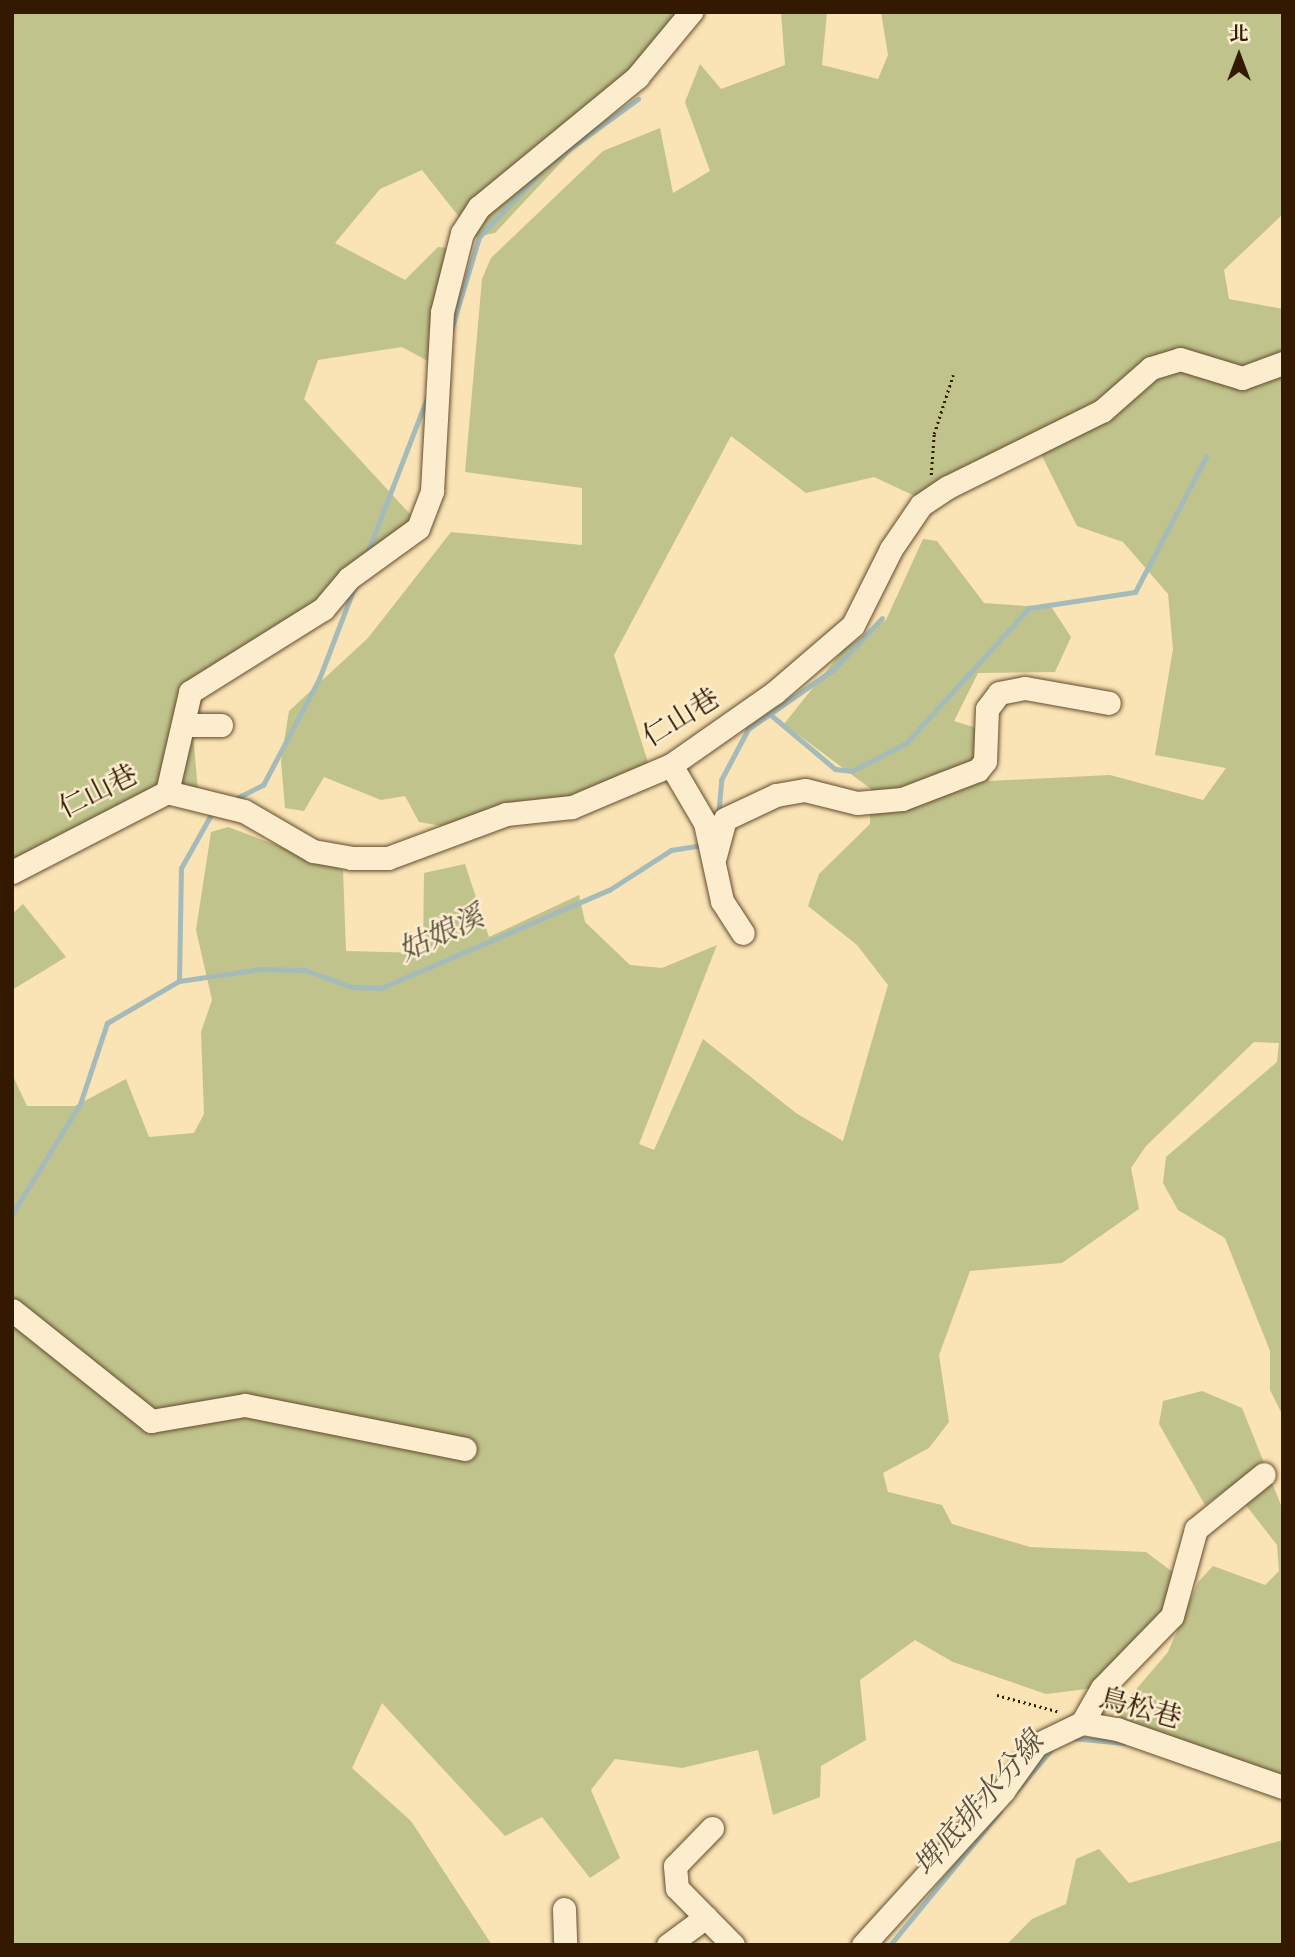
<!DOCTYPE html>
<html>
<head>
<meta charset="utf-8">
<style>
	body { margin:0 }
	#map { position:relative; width:1295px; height:1957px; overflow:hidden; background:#fae3b5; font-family:"IM FELL English","Noto Serif TC",serif }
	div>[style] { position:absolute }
	.green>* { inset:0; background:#c0c38c }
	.stream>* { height:5px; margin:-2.5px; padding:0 2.5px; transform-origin:2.5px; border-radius:2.5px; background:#a4bbba }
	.path>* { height:2.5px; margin-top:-1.25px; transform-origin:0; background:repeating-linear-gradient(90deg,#321900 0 2px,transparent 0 5.5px) }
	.roads { filter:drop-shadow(0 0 2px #644c2d) drop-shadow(0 0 2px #644c2d) }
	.minor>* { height:23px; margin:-11.5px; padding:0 11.5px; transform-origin:11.5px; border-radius:11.5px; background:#fcedcf }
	span { translate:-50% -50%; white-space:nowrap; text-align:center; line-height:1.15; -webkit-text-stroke:5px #fcedcf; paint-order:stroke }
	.street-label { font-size:28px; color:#321900 }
	.water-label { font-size:30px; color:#5a5241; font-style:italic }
	.frame { position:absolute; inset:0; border:14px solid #321900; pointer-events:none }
	.north { position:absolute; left:1204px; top:21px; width:70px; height:70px; -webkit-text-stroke:5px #fcedcf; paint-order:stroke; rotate:0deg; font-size:19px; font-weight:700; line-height:28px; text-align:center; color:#321900 }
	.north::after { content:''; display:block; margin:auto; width:24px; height:32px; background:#321900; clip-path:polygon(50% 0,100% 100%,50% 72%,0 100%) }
</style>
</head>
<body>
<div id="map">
	<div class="green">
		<div style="clip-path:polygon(12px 12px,702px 12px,495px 233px,475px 237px,422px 170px,380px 189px,335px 243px,405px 280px,438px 247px,459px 249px,444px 370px,402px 347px,318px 360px,304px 399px,421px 526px,206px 688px,193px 735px,198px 790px,119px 820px,12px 884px)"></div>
		<div style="clip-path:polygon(781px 12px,827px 12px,822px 65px,878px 79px,888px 55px,881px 12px,1283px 12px,1283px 214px,1224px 270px,1229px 299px,1283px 309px,1283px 1416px,1270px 1390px,1270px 1351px,1225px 1238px,1178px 1210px,1163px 1183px,1166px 1157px,1277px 1062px,1279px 1043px,1254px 1042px,1146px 1146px,1131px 1168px,1139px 1209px,1062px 1263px,970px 1271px,939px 1355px,949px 1422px,929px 1448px,883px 1473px,888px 1492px,942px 1505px,952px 1524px,1030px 1547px,1146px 1552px,1174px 1573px,1173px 1605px,1111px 1686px,1046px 1694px,953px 1662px,915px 1640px,860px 1680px,866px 1740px,821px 1766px,820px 1797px,773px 1815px,758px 1750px,682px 1768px,615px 1759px,591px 1790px,620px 1858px,590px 1878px,542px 1817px,505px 1836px,382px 1703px,352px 1768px,411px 1821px,492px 1945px,12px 1945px,12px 1074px,27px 1106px,75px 1106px,126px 1079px,149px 1137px,194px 1133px,204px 1114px,201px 1032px,212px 1000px,196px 930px,211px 832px,228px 827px,343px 870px,346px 951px,423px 953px,424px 873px,465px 864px,489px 937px,579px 895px,585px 922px,630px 965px,662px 968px,717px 945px,639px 1144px,654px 1150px,703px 1039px,796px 1113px,843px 1141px,888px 985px,857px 945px,808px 906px,819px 874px,870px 824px,871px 789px,784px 724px,844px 649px,886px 620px,923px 539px,937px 541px,984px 603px,1052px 608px,1071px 637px,1055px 672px,978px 673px,954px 721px,989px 732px,989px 781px,1110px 775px,1203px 800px,1226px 768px,1155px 755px,1173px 649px,1168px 594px,1123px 542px,1077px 526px,1036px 444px,917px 497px,874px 477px,806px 493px,731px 436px,614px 655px,651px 772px,471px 831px,419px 822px,405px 796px,381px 800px,324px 777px,304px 811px,285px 808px,281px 761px,289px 711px,368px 638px,451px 532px,582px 545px,582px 488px,465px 472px,482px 279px,491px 258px,603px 151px,660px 128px,673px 193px,710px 171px,685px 102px,700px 64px,721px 89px,785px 65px)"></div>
		<div style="clip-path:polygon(23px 904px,66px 957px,12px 990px,12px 914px)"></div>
		<div style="clip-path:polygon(1202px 1391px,1242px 1408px,1283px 1510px,1283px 1775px,1120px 1721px,1116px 1713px,1168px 1652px,1198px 1582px,1213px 1566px,1265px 1585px,1279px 1571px,1277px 1545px,1231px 1486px,1205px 1505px,1159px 1424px,1163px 1401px)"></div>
		<div style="clip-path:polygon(1283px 1840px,1283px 1945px,1006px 1945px,1032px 1919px,1066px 1904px,1076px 1859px,1099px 1849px,1129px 1883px)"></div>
	</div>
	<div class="stream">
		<div style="left:451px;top:330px;width:97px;rotate:-73.2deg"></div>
		<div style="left:479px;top:237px;width:98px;rotate:-46.7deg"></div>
		<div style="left:546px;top:166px;width:114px;rotate:-36.1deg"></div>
		<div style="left:366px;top:556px;width:173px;rotate:-68.9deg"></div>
		<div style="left:772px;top:716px;width:82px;rotate:40.1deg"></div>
		<div style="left:835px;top:769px;width:17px;rotate:7deg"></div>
		<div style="left:852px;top:771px;width:61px;rotate:-27.4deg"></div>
		<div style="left:906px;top:743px;width:183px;rotate:-47.7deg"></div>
		<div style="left:1029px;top:608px;width:107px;rotate:-8.6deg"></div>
		<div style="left:1135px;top:592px;width:153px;rotate:-62.3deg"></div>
		<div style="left:231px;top:801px;width:36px;rotate:-27deg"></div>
		<div style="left:263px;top:785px;width:120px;rotate:-62.2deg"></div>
		<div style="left:319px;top:679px;width:101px;rotate:-69deg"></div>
		<div style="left:718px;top:817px;width:37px;rotate:-85deg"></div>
		<div style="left:721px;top:780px;width:58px;rotate:-62.1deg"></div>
		<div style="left:748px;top:729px;width:105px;rotate:-34.9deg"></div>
		<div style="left:834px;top:669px;width:70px;rotate:-46.7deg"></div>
		<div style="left:179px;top:981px;width:113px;rotate:-89deg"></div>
		<div style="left:181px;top:868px;width:65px;rotate:-60.7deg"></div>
		<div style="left:12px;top:1214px;width:129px;rotate:-58.3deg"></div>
		<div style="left:80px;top:1104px;width:85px;rotate:-71.6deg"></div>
		<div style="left:107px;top:1023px;width:83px;rotate:-30.3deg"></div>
		<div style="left:179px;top:981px;width:83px;rotate:-8.3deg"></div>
		<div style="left:261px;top:969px;width:44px;rotate:1.3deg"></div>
		<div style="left:305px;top:970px;width:50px;rotate:19.9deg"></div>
		<div style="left:352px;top:987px;width:29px;rotate:2deg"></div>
		<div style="left:381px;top:988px;width:248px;rotate:-23.3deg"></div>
		<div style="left:609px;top:890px;width:74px;rotate:-32.8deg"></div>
		<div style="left:671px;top:850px;width:32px;rotate:-9deg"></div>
		<div style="left:1072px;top:1738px;width:53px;rotate:5.4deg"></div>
		<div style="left:1017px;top:1790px;width:57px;rotate:-49.9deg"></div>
		<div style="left:890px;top:1945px;width:173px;rotate:-50.6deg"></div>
	</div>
	<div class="path">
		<div style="left:931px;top:475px;width:41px;rotate:-85.8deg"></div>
		<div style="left:934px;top:434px;width:62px;rotate:-72.1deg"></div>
		<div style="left:997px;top:1695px;width:65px;rotate:15.1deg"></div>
	</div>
	<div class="roads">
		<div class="minor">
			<div style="left:186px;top:725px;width:35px"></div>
			<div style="left:671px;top:765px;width:67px;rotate:59.6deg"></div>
			<div style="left:705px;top:823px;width:80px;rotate:77.7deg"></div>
			<div style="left:722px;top:901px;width:38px;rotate:57deg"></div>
			<div style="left:167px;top:792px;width:103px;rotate:-77deg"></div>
			<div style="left:190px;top:692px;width:157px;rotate:-32deg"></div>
			<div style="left:323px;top:609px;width:40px;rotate:-50deg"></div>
			<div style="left:349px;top:578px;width:85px;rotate:-35.9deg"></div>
			<div style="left:418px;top:528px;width:40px;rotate:-69deg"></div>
			<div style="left:432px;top:491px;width:179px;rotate:-86.8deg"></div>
			<div style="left:442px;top:312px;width:81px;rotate:-75.8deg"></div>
			<div style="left:462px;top:233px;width:31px;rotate:-57deg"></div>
			<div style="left:479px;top:207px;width:205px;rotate:-39.4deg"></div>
			<div style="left:637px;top:77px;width:85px;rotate:-50.3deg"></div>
			<div style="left:715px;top:856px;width:38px;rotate:-75deg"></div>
			<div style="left:725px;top:819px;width:56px;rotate:-25.2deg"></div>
			<div style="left:776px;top:795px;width:29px;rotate:-10deg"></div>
			<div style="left:805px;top:790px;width:54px;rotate:14deg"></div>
			<div style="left:857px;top:803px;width:45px;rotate:-5.1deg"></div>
			<div style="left:902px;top:799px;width:81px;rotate:-20.9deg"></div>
			<div style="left:978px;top:770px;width:11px;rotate:-52deg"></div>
			<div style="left:985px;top:761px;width:52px;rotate:-87.8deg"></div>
			<div style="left:987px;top:709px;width:20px;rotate:-53deg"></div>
			<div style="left:999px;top:693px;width:26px;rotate:-11deg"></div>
			<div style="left:1025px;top:688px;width:85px;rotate:10.1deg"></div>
			<div style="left:12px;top:872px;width:174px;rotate:-27.3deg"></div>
			<div style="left:167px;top:792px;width:79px;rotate:13.9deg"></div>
			<div style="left:244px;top:811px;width:80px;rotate:30.1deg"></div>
			<div style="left:313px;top:851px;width:39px;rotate:10deg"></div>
			<div style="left:351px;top:858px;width:37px"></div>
			<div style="left:388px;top:858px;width:126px;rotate:-20.4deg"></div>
			<div style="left:506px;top:814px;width:66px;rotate:-6.1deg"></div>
			<div style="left:572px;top:807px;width:108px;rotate:-23deg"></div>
			<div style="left:671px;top:765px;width:126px;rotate:-35deg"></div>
			<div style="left:774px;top:693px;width:104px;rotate:-40.7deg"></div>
			<div style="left:853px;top:625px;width:85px;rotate:-63.4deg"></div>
			<div style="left:891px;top:549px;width:53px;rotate:-55.7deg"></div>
			<div style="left:921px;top:505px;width:32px;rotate:-34deg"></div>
			<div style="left:948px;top:487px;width:172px;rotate:-26.3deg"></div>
			<div style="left:1102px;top:411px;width:65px;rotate:-41.3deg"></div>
			<div style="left:1151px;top:368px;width:30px;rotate:-17deg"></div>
			<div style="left:1180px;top:359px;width:65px;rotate:17deg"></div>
			<div style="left:1242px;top:378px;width:44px;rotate:-20.1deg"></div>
			<div style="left:12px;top:1310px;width:178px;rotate:38.6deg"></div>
			<div style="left:151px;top:1421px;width:95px;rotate:-9.7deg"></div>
			<div style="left:245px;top:1405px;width:224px;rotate:11.3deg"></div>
			<div style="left:1082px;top:1723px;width:40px;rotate:-60.3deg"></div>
			<div style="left:1102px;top:1688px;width:100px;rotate:-45.8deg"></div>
			<div style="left:1172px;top:1616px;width:90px;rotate:-74.6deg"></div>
			<div style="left:1196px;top:1529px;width:87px;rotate:-39deg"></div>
			<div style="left:712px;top:1828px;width:53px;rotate:134.2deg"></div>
			<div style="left:675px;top:1866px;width:22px;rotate:85deg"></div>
			<div style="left:677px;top:1888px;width:80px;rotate:45.5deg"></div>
			<div style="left:564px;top:1909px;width:36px;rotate:88deg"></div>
			<div style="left:668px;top:1945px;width:47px;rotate:-36.4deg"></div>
			<div style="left:863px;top:1945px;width:208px;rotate:-47.7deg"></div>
			<div style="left:1003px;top:1791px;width:57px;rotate:-54.3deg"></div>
			<div style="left:1036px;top:1745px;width:51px;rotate:-25.6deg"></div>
			<div style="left:1082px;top:1723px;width:36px;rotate:10deg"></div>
			<div style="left:1117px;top:1729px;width:176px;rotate:19.3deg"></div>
		</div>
	</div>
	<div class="street-label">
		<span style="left:682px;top:719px;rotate:-32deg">仁山巷</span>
		<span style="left:99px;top:793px;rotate:-27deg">仁山巷</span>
		<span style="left:1140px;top:1710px;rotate:15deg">鳥松巷</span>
	</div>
	<div class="water-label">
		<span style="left:442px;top:935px;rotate:-25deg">姑娘溪</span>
		<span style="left:980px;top:1805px;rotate:-49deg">埤底排水分線</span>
	</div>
	<div class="frame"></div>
	<div class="north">北</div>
</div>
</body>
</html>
